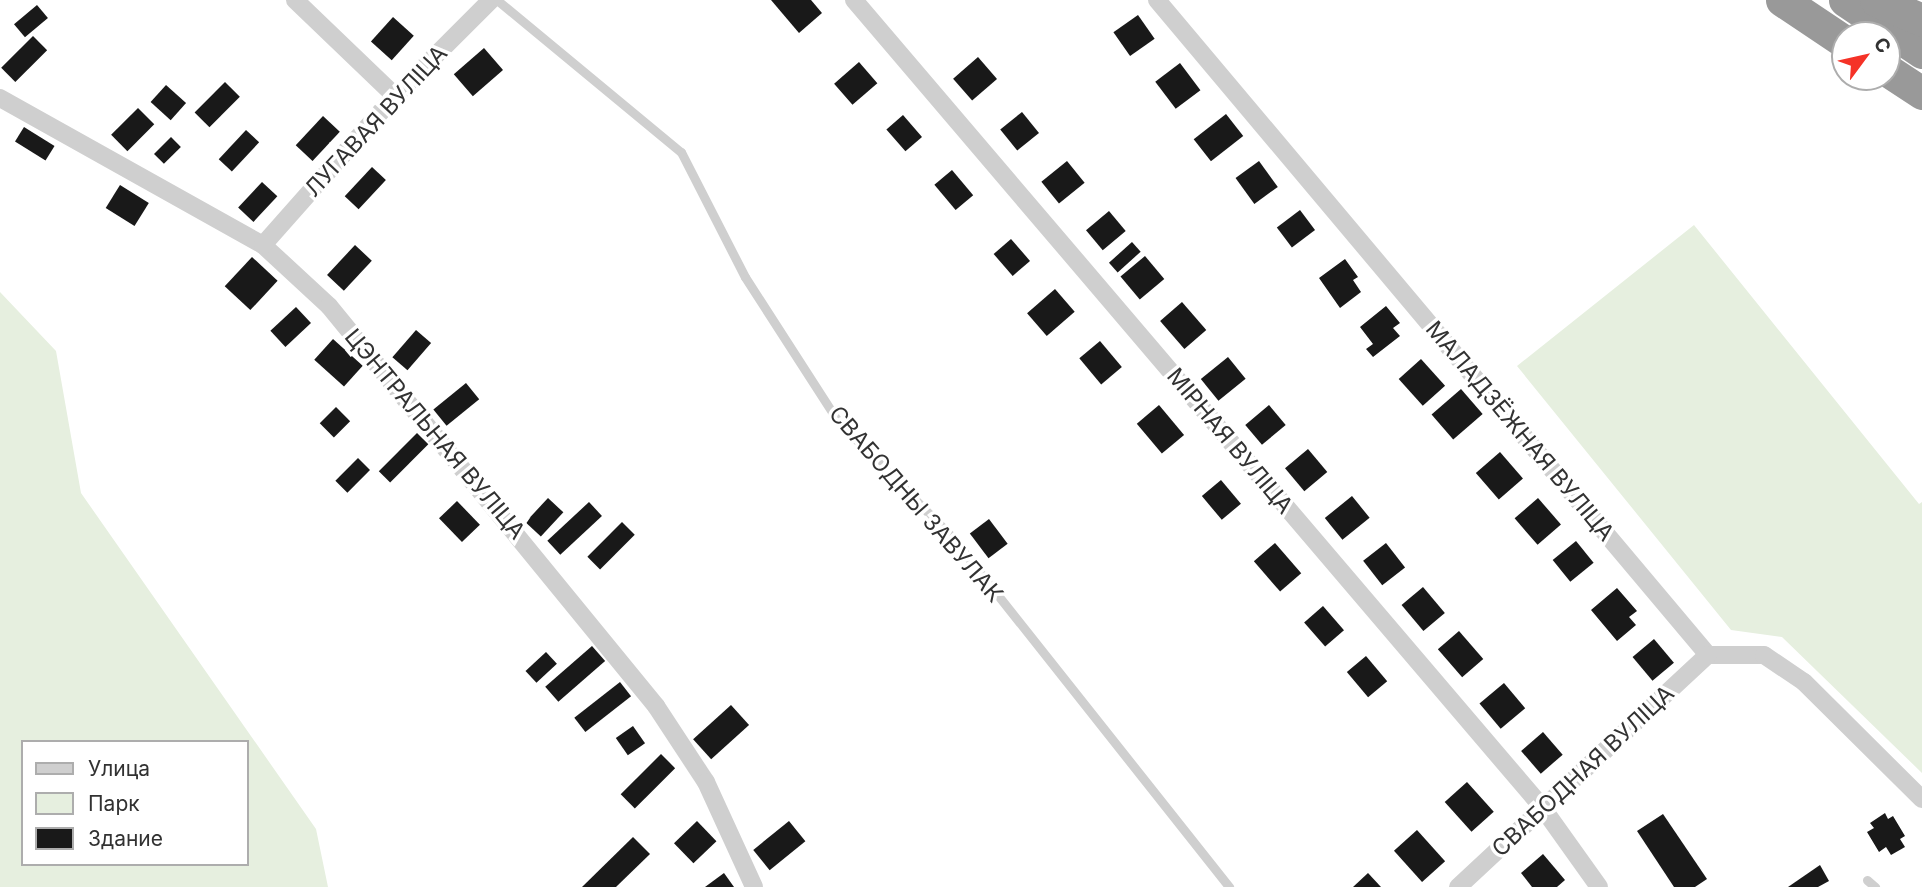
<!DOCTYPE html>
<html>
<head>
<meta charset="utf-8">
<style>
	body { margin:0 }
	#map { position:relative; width:1922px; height:887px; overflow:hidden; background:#fff; font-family:Inter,sans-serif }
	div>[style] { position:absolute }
	.green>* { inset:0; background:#e6efdf }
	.building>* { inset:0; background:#191919; transform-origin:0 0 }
	.lane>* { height:9px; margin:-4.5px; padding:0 4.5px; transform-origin:4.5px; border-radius:4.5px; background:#cfcfcf }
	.street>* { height:18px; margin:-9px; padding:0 9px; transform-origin:9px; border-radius:9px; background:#cfcfcf }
	.highway>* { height:33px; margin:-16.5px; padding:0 16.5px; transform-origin:16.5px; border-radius:16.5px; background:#999 }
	span { translate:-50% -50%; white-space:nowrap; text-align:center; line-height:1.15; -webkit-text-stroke:7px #fff; paint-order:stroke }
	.street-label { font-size:23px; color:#323232 }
	.legend { position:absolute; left:21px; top:740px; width:228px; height:126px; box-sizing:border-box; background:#fff; border:2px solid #adadad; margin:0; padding:9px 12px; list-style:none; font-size:21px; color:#323232 }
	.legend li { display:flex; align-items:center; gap:14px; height:35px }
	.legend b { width:35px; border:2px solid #adadad }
	.north { position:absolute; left:1831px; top:21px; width:70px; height:70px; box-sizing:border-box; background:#fff; border:2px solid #adadad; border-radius:50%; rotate:57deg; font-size:19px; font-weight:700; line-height:28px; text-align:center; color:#323232 }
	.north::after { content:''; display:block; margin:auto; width:24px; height:32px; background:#f53227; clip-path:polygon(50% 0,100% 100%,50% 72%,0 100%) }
</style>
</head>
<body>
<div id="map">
	<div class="green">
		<div style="clip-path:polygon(1694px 225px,1919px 504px,1922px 502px,1922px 773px,1782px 637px,1731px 630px,1517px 366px)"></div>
		<div style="clip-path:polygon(evenodd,0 292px,56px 351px,81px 493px,316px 829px,328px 887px,0 887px,0 292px,23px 742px,247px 742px,247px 864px,23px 864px,23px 742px)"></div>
	</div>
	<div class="building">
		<div style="clip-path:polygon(771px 0,811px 0,822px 13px,799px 33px)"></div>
		<div style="left:37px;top:5px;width:17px;height:30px;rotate:50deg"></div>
		<div style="left:1138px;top:15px;width:29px;height:30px;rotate:55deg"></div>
		<div style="left:393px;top:17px;width:28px;height:33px;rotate:42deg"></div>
		<div style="left:33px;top:36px;width:20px;height:45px;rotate:45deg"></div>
		<div style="left:484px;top:48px;width:29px;height:40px;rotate:49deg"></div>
		<div style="left:978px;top:57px;width:29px;height:33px;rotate:49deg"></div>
		<div style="left:859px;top:62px;width:28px;height:33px;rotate:49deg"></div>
		<div style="left:1180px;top:63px;width:34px;height:31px;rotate:53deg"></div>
		<div style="left:225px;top:82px;width:21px;height:43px;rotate:45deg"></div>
		<div style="left:166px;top:85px;width:27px;height:23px;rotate:42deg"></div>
		<div style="left:138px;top:108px;width:23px;height:38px;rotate:45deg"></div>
		<div style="left:1022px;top:112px;width:27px;height:28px;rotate:51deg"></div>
		<div style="left:1226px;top:114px;width:28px;height:41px;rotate:52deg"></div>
		<div style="left:903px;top:115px;width:29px;height:22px;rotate:49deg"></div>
		<div style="left:323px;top:116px;width:23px;height:40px;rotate:43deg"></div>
		<div style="left:24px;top:127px;width:36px;height:17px;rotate:32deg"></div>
		<div style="left:246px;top:130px;width:18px;height:40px;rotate:43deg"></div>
		<div style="left:171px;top:137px;width:14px;height:24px;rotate:45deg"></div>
		<div style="left:1067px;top:161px;width:28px;height:33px;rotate:51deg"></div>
		<div style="left:1259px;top:161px;width:32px;height:29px;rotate:54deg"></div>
		<div style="left:372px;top:167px;width:19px;height:40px;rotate:43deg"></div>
		<div style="left:952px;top:170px;width:33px;height:23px;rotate:50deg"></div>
		<div style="left:262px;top:182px;width:21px;height:35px;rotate:43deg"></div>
		<div style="left:120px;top:185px;width:34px;height:27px;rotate:32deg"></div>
		<div style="left:1300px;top:210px;width:25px;height:29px;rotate:53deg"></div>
		<div style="left:1109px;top:211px;width:26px;height:30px;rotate:50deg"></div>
		<div style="left:1011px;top:239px;width:29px;height:23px;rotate:49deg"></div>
		<div style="left:1132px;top:242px;width:13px;height:31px;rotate:48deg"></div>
		<div style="left:355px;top:245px;width:23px;height:41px;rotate:43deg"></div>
		<div style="left:1145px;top:256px;width:30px;height:32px;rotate:50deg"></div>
		<div style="left:252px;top:257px;width:35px;height:40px;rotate:43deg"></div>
		<div style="clip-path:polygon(1345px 259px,1358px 277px,1353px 280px,1361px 292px,1340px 308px,1319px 278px)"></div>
		<div style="left:1055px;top:289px;width:30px;height:37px;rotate:49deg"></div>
		<div style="left:1182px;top:302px;width:37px;height:29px;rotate:49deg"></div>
		<div style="clip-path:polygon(1386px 306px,1400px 323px,1393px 328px,1400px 336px,1373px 357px,1366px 349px,1373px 344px,1360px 327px)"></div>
		<div style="left:296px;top:307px;width:22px;height:35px;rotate:47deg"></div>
		<div style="left:416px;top:330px;width:20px;height:36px;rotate:41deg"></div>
		<div style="left:333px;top:339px;width:40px;height:28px;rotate:42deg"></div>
		<div style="left:1100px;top:341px;width:34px;height:27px;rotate:50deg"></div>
		<div style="left:1228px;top:357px;width:28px;height:35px;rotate:51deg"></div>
		<div style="left:1421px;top:359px;width:36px;height:30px;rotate:48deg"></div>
		<div style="left:466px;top:383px;width:21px;height:42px;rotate:51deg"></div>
		<div style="left:1461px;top:389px;width:33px;height:39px;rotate:49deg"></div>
		<div style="left:1159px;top:405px;width:39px;height:29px;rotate:50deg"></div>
		<div style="left:1269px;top:405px;width:26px;height:31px;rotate:50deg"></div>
		<div style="left:336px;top:407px;width:20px;height:23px;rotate:45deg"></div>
		<div style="left:417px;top:433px;width:16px;height:54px;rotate:45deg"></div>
		<div style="left:1308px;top:449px;width:30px;height:30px;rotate:50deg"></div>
		<div style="left:1500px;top:452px;width:35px;height:32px;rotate:49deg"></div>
		<div style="left:358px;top:458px;width:17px;height:32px;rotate:45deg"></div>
		<div style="left:1221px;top:480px;width:31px;height:25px;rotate:50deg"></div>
		<div style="left:1352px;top:496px;width:28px;height:35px;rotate:51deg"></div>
		<div style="left:548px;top:498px;width:21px;height:33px;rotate:43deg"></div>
		<div style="left:1538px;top:498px;width:35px;height:31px;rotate:49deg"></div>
		<div style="left:457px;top:501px;width:33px;height:25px;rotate:46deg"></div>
		<div style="left:589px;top:502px;width:19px;height:57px;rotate:47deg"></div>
		<div style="left:989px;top:519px;width:31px;height:24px;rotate:53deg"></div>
		<div style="left:622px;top:522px;width:18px;height:49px;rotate:45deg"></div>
		<div style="left:1576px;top:541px;width:28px;height:30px;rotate:51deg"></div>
		<div style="left:1275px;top:543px;width:40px;height:28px;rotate:49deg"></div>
		<div style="left:1386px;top:543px;width:31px;height:29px;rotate:52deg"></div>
		<div style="left:1423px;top:587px;width:34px;height:28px;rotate:50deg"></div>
		<div style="clip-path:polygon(1617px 588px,1637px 611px,1629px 617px,1636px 625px,1617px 641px,1591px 610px)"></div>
		<div style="left:1323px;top:606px;width:32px;height:25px;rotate:49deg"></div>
		<div style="left:1459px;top:631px;width:37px;height:28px;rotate:49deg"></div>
		<div style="left:1654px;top:639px;width:31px;height:28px;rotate:50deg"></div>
		<div style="left:592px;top:646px;width:20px;height:62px;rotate:49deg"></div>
		<div style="left:546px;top:652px;width:16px;height:28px;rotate:47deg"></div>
		<div style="left:1366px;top:656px;width:33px;height:25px;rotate:50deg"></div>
		<div style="left:620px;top:682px;width:18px;height:58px;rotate:52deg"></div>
		<div style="left:1504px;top:683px;width:33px;height:32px;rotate:50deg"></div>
		<div style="left:731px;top:705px;width:27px;height:51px;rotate:48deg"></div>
		<div style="left:633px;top:726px;width:21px;height:21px;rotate:55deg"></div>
		<div style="left:1543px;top:732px;width:30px;height:29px;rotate:49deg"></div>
		<div style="left:661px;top:754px;width:20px;height:57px;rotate:45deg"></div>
		<div style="left:1467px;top:782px;width:40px;height:30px;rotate:48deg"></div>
		<div style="clip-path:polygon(1885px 813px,1888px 819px,1893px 816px,1905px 836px,1900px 839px,1905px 847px,1891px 855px,1886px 847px,1879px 852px,1867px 832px,1874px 828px,1870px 823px)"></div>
		<div style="clip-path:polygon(1663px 814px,1707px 879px,1695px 887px,1674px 887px,1637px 831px)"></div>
		<div style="left:697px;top:821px;width:28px;height:32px;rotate:46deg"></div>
		<div style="left:789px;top:821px;width:26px;height:46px;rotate:51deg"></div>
		<div style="left:1417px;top:830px;width:42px;height:31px;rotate:48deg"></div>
		<div style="clip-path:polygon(633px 837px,650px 854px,616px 887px,582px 887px)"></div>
		<div style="clip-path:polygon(1543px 854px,1565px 880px,1557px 887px,1532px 887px,1521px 873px)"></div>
		<div style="clip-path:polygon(1820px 865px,1829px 881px,1818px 887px,1788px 887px)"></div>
		<div style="clip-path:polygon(724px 873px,734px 887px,705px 887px)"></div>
		<div style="clip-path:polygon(1368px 873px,1381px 887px,1353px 887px)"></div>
	</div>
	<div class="lane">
		<div style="left:497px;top:0;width:239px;rotate:39.6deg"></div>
		<div style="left:681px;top:152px;width:140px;rotate:62.9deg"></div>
		<div style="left:745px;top:277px;width:170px;rotate:57.2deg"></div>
		<div style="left:837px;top:420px;width:163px;rotate:45.5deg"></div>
		<div style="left:951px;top:536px;width:448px;rotate:51.6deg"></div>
		<div style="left:1867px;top:880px;width:11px;rotate:41deg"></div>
	</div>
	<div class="street">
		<div style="left:295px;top:0;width:139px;rotate:43.8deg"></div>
		<div style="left:854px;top:0;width:1060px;rotate:49.55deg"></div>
		<div style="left:1542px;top:807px;width:98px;rotate:54.5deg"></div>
		<div style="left:1157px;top:0;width:856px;rotate:49.93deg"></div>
		<div style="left:1708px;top:655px;width:56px"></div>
		<div style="left:1764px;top:655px;width:48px;rotate:34deg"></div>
		<div style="left:1804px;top:682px;width:166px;rotate:44.8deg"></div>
		<div style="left:0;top:98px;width:301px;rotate:29.2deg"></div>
		<div style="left:263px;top:245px;width:90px;rotate:42.7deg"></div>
		<div style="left:329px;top:306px;width:517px;rotate:50.73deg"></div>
		<div style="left:656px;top:706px;width:91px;rotate:56.7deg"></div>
		<div style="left:706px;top:782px;width:115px;rotate:65.4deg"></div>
		<div style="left:263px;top:245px;width:199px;rotate:-48.5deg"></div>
		<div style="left:395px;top:96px;width:136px;rotate:-45deg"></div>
		<div style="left:1458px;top:887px;width:341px;rotate:-42.9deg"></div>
	</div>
	<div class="highway">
		<div style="left:1782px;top:0;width:76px;rotate:33.7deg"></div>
		<div style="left:1845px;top:0;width:93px;rotate:34deg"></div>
		<div style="left:1876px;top:0;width:50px;rotate:23.5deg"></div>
		<div style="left:1887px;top:70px;width:42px;rotate:33.3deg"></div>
	</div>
	<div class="street-label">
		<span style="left:376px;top:121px;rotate:-47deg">ЛУГАВАЯ ВУЛІЦА</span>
		<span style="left:1520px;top:431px;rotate:50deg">МАЛАДЗЁЖНАЯ ВУЛІЦА</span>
		<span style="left:435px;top:434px;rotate:50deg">ЦЭНТРАЛЬНАЯ ВУЛІЦА</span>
		<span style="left:1230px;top:441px;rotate:50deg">МІРНАЯ ВУЛІЦА</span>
		<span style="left:916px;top:504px;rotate:49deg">СВАБОДНЫ ЗАВУЛАК</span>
		<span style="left:1583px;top:771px;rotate:-43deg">СВАБОДНАЯ ВУЛІЦА</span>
	</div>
	<ul class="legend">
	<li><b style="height:9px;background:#cfcfcf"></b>Улица</li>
	<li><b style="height:19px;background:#e6efdf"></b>Парк</li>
	<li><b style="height:19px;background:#191919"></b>Здание</li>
	</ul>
	<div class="north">С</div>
</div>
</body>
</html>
